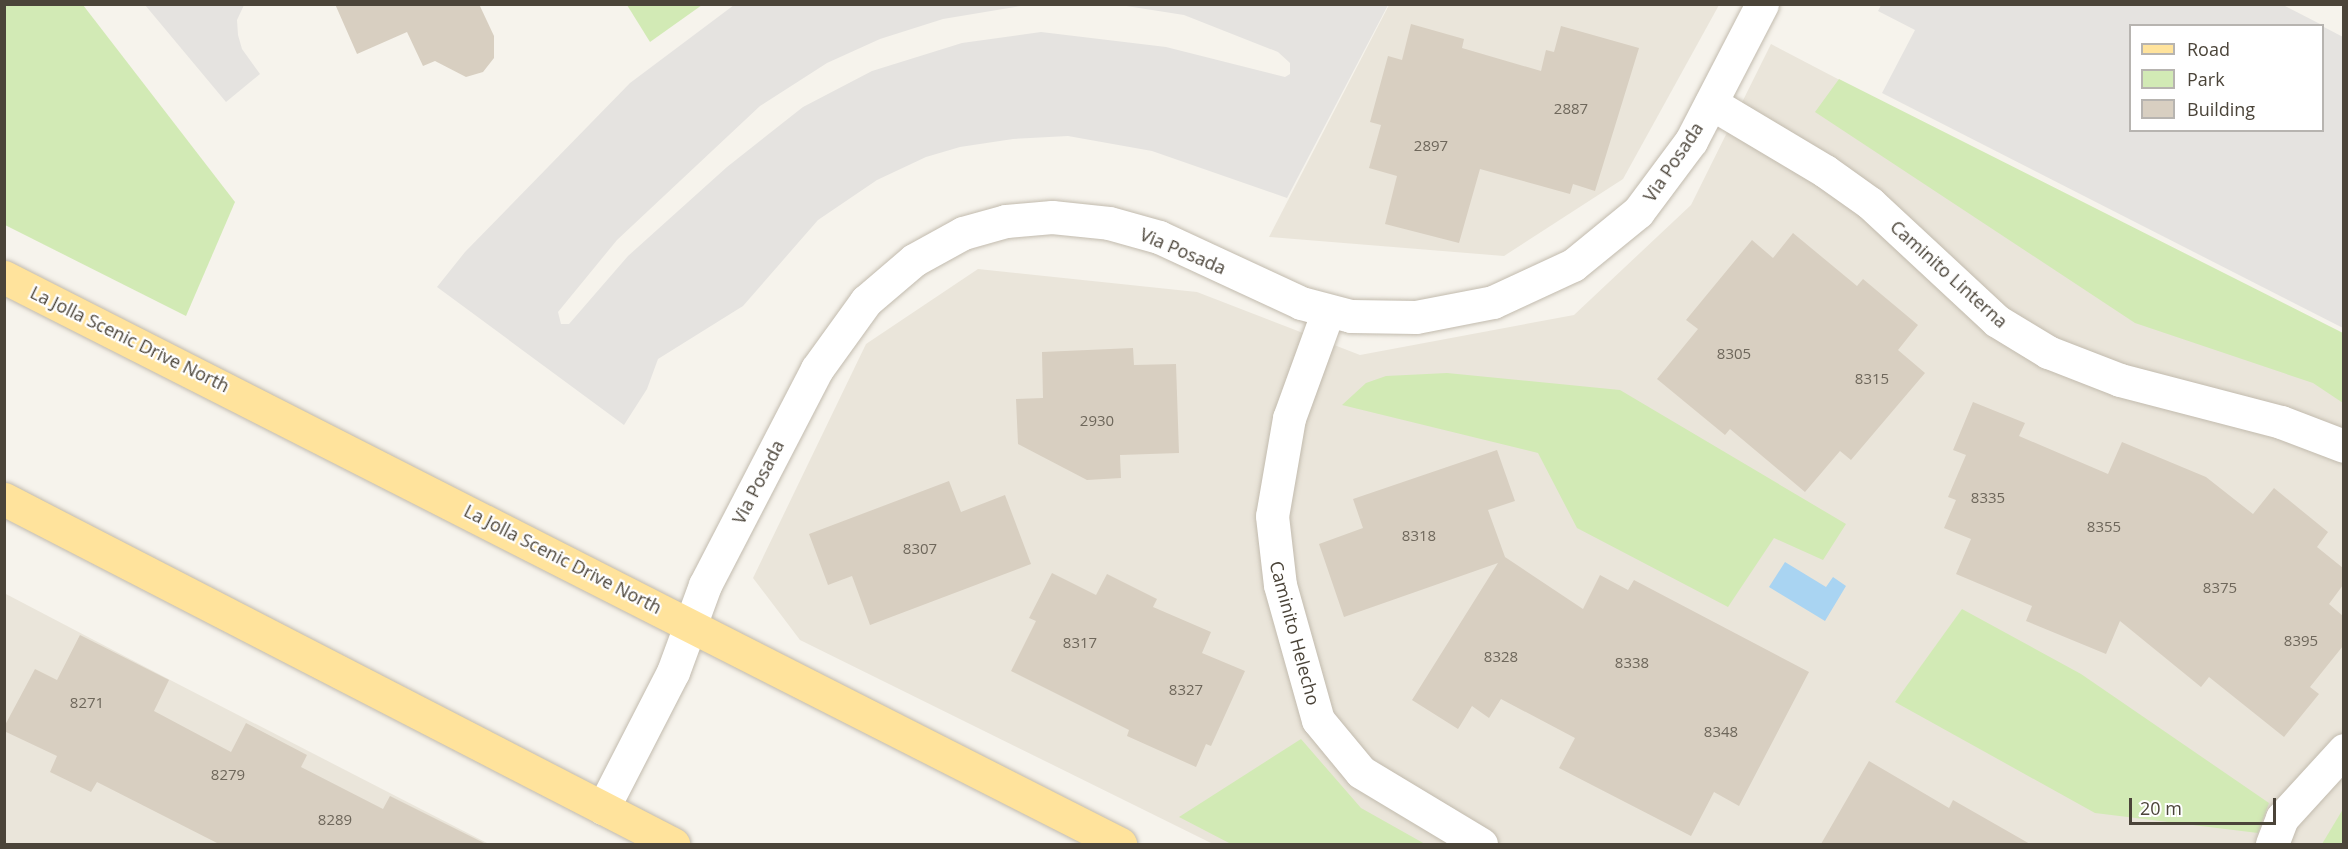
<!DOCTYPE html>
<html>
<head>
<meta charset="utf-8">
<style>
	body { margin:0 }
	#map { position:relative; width:2348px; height:849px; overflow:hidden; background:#f6f3ec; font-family:"Open Sans",sans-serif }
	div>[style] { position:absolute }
	.residential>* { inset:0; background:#eae5da }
	.green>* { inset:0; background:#d2eab5 }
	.parking>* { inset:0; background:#e5e3e0 }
	.water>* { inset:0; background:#a9d4f2 }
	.building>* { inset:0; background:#d8cfc1 }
	.roads { filter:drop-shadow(0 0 2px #c2bbae) drop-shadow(0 0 2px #c2bbae) }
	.minor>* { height:33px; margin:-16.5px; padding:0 16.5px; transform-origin:16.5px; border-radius:16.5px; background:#fff }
	.major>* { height:33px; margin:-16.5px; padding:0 16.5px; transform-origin:16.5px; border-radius:16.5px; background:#ffe39c }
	span { translate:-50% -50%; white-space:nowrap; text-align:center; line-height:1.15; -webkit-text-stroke:4.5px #fff; paint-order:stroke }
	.number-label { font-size:15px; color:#6e675b }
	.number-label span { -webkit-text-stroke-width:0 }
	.street-label { font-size:18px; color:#4b4439 }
	.frame { position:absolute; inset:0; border:6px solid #4b4439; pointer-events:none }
	.legend { position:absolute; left:2129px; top:24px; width:195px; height:108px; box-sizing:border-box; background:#fff; border:2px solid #b7b4b0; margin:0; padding:8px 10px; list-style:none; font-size:18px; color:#4b4439 }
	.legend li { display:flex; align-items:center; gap:12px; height:30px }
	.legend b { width:30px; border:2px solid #b7b4b0 }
	.scale { position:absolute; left:2129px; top:798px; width:147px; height:27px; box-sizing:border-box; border:3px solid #4b4439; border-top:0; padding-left:8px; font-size:18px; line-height:21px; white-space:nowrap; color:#4b4439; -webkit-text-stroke:4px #fff; paint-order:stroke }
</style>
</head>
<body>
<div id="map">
	<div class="residential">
		<div style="clip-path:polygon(1389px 5px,1719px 5px,1623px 179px,1504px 256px,1269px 237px)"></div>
		<div style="clip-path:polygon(1771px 44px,2343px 343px,2343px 844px,1213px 844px,800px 640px,753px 578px,866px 344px,978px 269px,1197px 292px,1360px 355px,1574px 315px,1691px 205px)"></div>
		<div style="clip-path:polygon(4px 593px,176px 683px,489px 844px,5px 844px)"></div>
	</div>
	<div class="green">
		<div style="clip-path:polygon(4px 5px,83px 5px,235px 202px,186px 316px,5px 225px)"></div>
		<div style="clip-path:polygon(627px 5px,702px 5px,650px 42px)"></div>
		<div style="clip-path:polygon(1839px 79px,2343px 333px,2343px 403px,2313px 383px,2135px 323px,1815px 112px)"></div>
		<div style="clip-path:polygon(1447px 373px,1620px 390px,1846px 524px,1823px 560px,1774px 538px,1728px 607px,1577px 528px,1538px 453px,1342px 405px,1366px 383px,1386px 376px)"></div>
		<div style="clip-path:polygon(1962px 609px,2081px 674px,2269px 803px,2258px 833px,2095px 813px,1895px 702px)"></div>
		<div style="clip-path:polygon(1301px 739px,1361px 808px,1425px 844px,1231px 844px,1179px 817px)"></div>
		<div style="clip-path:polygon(2343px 809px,2343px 844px,2322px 844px)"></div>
	</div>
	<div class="parking">
		<div style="clip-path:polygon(145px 5px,244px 5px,237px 20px,238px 35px,242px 49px,260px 74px,226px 102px)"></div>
		<div style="clip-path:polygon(734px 5px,1027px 5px,943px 19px,880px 39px,827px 63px,760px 106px,617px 240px,558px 312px,561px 324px,569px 324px,628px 256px,727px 167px,803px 107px,872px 71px,962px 43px,1041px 32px,1166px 47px,1285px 77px,1290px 74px,1290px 63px,1278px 52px,1184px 15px,1120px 5px,1388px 5px,1287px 198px,1152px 151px,1068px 136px,1013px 139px,960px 147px,926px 157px,877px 180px,818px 220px,743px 306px,658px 359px,647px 389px,624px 425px,437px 287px,465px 252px,630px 83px)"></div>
		<div style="clip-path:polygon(1881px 5px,2281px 4px,2322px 25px,2130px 26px,2130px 130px,2322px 130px,2322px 26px,2343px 37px,2343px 328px,1882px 93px,1915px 30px,1878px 11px)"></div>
	</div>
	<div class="water">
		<div style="clip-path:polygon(1785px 562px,1826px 587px,1833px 577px,1846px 586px,1825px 621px,1769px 587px)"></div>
	</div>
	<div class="building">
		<div style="clip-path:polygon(335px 4px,479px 4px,494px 36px,494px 58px,483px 72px,466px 77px,435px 61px,423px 66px,407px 32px,357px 54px)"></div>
		<div style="clip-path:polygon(1411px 24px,1464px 39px,1462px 48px,1541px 71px,1546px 50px,1554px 52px,1561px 26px,1639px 48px,1595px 191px,1573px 184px,1570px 194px,1480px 169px,1459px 243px,1385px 224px,1397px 176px,1369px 168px,1381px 125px,1370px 122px,1388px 56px,1402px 60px)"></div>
		<div style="clip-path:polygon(1793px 233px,1857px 286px,1863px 279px,1918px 325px,1898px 350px,1925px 373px,1851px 460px,1840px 451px,1805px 492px,1730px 429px,1725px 435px,1657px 379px,1698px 329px,1686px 320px,1752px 240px,1773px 258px)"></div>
		<div style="clip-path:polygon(1133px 348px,1134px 365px,1176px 364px,1179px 453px,1120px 455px,1121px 478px,1087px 480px,1018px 444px,1016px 399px,1043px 398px,1042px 352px)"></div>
		<div style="clip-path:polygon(1973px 402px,2025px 423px,2019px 436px,2108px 474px,2122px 442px,2206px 477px,2253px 514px,2274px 488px,2328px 532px,2317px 547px,2343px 568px,2343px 585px,2329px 604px,2343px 616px,2343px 646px,2310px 687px,2319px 694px,2284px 737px,2209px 677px,2201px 687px,2120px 621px,2106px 654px,2026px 621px,2032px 606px,1956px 574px,1971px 539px,1944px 528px,1956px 500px,1948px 497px,1966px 455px,1953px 450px)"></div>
		<div style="clip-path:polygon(1497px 450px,1515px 501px,1488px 510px,1505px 557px,1583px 609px,1600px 575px,1628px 590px,1634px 580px,1809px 672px,1739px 806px,1714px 792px,1691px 836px,1559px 768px,1575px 738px,1501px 699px,1489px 718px,1472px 706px,1458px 729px,1412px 700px,1498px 563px,1344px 617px,1319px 544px,1363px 528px,1353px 499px)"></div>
		<div style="clip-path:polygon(949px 481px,961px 512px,1005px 495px,1031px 564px,870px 625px,852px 576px,828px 585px,809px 534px)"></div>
		<div style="clip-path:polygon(1052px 573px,1096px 595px,1107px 574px,1157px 599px,1153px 607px,1211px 632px,1202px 653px,1245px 671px,1211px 746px,1206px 744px,1196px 767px,1127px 736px,1129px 730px,1011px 671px,1036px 621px,1029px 618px)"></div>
		<div style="clip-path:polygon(80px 635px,169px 680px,154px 711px,231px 752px,246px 723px,307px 755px,301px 767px,383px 809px,390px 796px,486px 844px,219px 844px,97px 782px,91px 792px,50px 772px,57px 756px,4px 731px,4px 727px,35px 669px,57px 680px)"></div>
		<div style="clip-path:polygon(1869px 761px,1949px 808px,1953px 800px,2030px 844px,1821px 844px)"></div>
	</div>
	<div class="roads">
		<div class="minor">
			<div style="left:1711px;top:103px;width:133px;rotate:30.8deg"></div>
			<div style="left:1825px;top:171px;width:55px;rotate:35.4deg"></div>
			<div style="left:1870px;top:203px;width:173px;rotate:42.9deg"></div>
			<div style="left:1997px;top:321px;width:60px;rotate:31.3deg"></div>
			<div style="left:2048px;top:352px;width:77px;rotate:21.3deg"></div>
			<div style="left:2120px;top:380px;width:166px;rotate:14.6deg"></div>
			<div style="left:2281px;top:422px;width:67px;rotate:20.9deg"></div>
			<div style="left:1328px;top:311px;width:114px;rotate:110deg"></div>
			<div style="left:1289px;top:418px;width:99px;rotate:99.8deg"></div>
			<div style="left:1272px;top:516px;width:69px;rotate:83.4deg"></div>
			<div style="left:1280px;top:585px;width:140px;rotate:74.3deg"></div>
			<div style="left:1318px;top:720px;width:67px;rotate:50.4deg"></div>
			<div style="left:1361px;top:772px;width:140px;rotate:31deg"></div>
			<div style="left:603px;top:808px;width:153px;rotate:-62.8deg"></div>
			<div style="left:673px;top:672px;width:93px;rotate:-69.8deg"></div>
			<div style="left:705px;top:585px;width:243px;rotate:-62.6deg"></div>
			<div style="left:817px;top:369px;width:84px;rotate:-54.2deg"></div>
			<div style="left:866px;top:301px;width:63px;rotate:-40.5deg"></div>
			<div style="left:914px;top:260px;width:56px;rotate:-28.9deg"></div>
			<div style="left:963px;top:233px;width:45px;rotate:-15.6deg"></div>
			<div style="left:1006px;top:221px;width:46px;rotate:-5deg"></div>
			<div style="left:1052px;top:217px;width:57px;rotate:6deg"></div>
			<div style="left:1109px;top:223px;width:52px;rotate:15.6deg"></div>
			<div style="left:1159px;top:237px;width:157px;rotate:24.9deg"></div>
			<div style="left:1301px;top:303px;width:52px;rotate:14.6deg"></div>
			<div style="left:1351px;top:316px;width:65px;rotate:0.9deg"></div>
			<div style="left:1416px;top:317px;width:78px;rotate:-11deg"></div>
			<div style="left:1493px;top:302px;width:88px;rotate:-24.8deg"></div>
			<div style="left:1573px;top:265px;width:84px;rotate:-39.2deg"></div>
			<div style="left:1638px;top:212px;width:89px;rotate:-53.3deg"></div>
			<div style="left:1691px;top:141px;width:154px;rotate:-62.6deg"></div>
			<div style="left:2272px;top:844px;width:28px;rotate:-69deg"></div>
			<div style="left:2282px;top:818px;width:92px;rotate:-47.6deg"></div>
		</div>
		<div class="major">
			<div style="left:4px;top:277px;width:1252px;rotate:26.93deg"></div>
			<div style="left:4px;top:499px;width:753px;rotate:27.28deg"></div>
		</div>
	</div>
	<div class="number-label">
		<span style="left:1571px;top:109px">2887</span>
		<span style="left:1431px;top:146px">2897</span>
		<span style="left:1734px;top:354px">8305</span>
		<span style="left:1872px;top:379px">8315</span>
		<span style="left:1097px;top:421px">2930</span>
		<span style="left:1988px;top:498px">8335</span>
		<span style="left:2104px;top:527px">8355</span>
		<span style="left:1419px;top:536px">8318</span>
		<span style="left:920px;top:549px">8307</span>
		<span style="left:2220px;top:588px">8375</span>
		<span style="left:2301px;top:641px">8395</span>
		<span style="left:1080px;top:643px">8317</span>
		<span style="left:1501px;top:657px">8328</span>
		<span style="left:1632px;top:663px">8338</span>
		<span style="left:1186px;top:690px">8327</span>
		<span style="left:87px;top:703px">8271</span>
		<span style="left:1721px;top:732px">8348</span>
		<span style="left:228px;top:775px">8279</span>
		<span style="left:335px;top:820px">8289</span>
	</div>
	<div class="street-label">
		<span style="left:1673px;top:162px;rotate:-56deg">Via Posada</span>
		<span style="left:1183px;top:251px;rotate:23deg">Via Posada</span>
		<span style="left:1949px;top:274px;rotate:42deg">Caminito Linterna</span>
		<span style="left:130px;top:339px;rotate:26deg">La Jolla Scenic Drive North</span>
		<span style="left:758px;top:482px;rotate:-63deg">Via Posada</span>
		<span style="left:563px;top:559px;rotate:27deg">La Jolla Scenic Drive North</span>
		<span style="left:1295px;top:633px;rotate:75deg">Caminito Helecho</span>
	</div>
	<div class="frame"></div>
	<ul class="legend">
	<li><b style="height:8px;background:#ffe39c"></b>Road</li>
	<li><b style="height:16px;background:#d2eab5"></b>Park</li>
	<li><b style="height:16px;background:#d8cfc1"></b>Building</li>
	</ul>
	<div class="scale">20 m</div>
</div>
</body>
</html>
